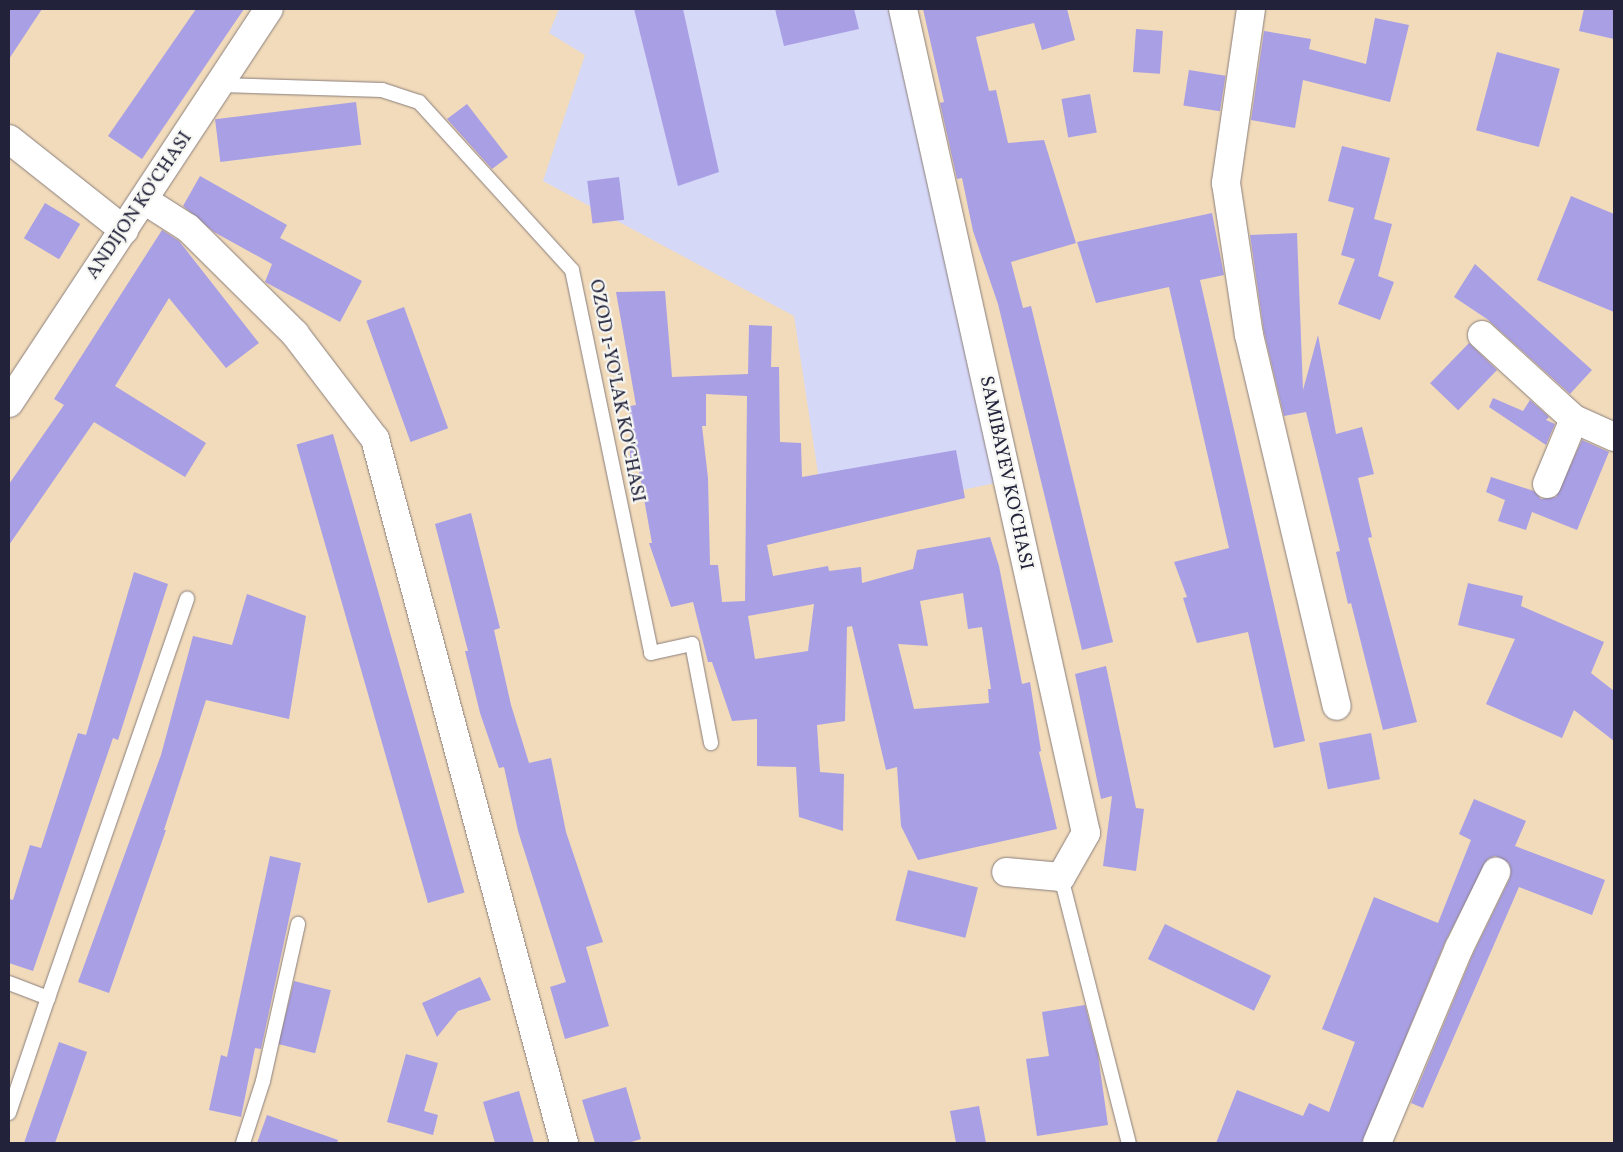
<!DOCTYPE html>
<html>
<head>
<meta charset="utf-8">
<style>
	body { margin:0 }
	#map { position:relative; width:1623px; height:1152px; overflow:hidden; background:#f1dbbb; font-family:Vollkorn,serif }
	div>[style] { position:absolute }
	.built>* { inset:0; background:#d6d8f8 }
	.building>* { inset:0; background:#a99fe4; transform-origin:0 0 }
	.roads { filter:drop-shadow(0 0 1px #8a7e7b) drop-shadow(0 0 1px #8a7e7b) }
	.lane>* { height:14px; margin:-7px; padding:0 7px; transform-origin:7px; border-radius:7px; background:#fff }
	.street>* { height:28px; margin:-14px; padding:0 14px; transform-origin:14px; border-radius:14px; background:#fff }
	.secondary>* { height:28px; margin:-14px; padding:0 14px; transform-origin:14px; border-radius:14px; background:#fff }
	span { translate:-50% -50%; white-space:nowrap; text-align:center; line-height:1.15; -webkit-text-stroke:4.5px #f6f6f2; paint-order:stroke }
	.street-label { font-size:19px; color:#22223b }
	.frame { position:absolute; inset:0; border:10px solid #22223b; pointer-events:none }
</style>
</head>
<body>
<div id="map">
	<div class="built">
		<div style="clip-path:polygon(559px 9px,897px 9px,1000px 482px,825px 519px,794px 316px,543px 181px,585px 55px,549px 33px)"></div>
	</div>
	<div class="building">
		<div style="clip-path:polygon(9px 9px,42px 9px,9px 59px)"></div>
		<div style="clip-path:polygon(196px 9px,244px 9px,142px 159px,108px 136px)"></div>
		<div style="clip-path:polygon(634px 9px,683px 9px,719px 172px,678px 186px)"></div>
		<div style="clip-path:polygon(775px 9px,854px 9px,859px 29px,784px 46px)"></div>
		<div style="clip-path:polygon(923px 9px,1067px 9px,1075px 40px,1042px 50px,1034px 23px,976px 37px,989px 91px,996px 90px,1008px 143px,1044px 140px,1076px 243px,1011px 262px,1023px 308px,1031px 306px,1113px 642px,1082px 650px,998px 304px,973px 231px,962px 178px,957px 179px,940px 103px,944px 102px)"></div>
		<div style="clip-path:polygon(1584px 9px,1614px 9px,1614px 39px,1579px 31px)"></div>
		<div style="clip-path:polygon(1375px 18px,1409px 25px,1390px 102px,1303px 80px,1295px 128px,1251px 120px,1264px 31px,1311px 39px,1309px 49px,1366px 64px)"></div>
		<div style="left:1136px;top:29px;width:27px;height:43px;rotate:4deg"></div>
		<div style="left:1497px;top:52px;width:65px;height:81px;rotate:15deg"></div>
		<div style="left:1189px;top:70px;width:37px;height:36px;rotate:9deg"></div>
		<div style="left:1090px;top:94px;width:39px;height:29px;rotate:80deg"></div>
		<div style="left:356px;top:102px;width:43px;height:142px;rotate:83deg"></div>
		<div style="clip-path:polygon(467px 104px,508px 157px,492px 169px,447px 119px)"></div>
		<div style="clip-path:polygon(1342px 146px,1390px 158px,1374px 219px,1392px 224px,1378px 276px,1394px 282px,1380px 320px,1338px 304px,1355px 259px,1341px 255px,1354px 208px,1328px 201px)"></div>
		<div style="clip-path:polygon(200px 176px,287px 225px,280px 238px,362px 281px,340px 322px,265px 282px,272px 264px,214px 232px,183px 206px)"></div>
		<div style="left:619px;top:177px;width:43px;height:32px;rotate:83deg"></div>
		<div style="clip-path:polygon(1571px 196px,1614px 214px,1614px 312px,1537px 280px)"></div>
		<div style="left:45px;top:203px;width:41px;height:41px;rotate:31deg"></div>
		<div style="clip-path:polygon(1212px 213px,1224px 275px,1200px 280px,1305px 741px,1274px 748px,1248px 632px,1197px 643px,1183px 598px,1187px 597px,1174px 562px,1229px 548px,1169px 287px,1096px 303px,1077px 242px)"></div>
		<div style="clip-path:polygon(162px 230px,179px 241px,259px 343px,226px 368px,169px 298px,115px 386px,206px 443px,185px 477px,94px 422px,9px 545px,9px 484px,64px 405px,54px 399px)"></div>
		<div style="clip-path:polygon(1297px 233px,1303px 390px,1318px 335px,1336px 434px,1362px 427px,1374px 474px,1358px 478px,1372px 537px,1368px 538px,1417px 722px,1383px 730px,1351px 603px,1348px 604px,1336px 552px,1340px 551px,1306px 412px,1284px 416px,1264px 332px,1250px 235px)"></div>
		<div style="clip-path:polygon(1475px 264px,1592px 370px,1570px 394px,1487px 319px,1454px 297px)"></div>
		<div style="clip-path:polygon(evenodd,665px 291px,672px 377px,748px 374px,749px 325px,772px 326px,771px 367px,779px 367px,780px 442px,801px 443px,802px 477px,956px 450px,965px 498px,767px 545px,773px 576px,828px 566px,829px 571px,861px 567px,862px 583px,913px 569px,917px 550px,990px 537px,999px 566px,1022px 684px,1030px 682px,1041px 751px,1039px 752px,1057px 829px,918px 860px,901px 826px,897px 767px,886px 770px,852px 626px,847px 627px,845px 721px,817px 725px,820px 772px,844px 774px,843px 831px,799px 817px,796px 767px,757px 766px,757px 719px,732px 721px,712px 662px,708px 662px,693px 602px,671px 607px,649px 543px,652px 543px,638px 466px,630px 467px,630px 406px,636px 405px,616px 292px,665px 291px,706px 394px,747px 396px,745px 601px,722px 602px,718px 565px,710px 565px,708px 478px,702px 426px,706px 426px,706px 394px,665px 291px,963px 593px,968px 629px,982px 627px,991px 689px,988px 689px,989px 703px,914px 709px,898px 644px,928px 646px,920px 601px,963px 593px,665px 291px,814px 604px,808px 651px,755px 659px,748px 616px,814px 604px)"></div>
		<div style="left:404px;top:307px;width:129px;height:40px;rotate:70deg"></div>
		<div style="left:1469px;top:343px;width:39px;height:56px;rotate:44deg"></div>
		<div style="clip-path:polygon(1493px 398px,1523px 411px,1530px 400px,1549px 417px,1546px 420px,1555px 424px,1546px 445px,1489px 407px)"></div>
		<div style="left:333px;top:434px;width:477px;height:38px;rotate:74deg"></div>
		<div style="clip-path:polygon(1582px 440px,1609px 452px,1577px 530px,1532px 512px,1526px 530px,1498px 521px,1505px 500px,1486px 492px,1491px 477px,1534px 491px,1541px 499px,1556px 497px)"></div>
		<div style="clip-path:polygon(471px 513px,500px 628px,494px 630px,511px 705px,529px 763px,551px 758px,566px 832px,603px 942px,586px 947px,609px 1026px,565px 1039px,550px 987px,566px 982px,518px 831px,504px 767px,499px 768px,480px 713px,465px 651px,468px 651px,435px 524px)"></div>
		<div style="clip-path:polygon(134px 572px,168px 584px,118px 740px,113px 738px,33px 971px,9px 963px,9px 899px,13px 900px,30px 845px,41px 848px,78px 733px,86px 735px)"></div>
		<div style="clip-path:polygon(1468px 583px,1523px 596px,1521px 606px,1604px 642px,1591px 673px,1614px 691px,1614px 741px,1574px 710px,1562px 738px,1486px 704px,1515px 639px,1458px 625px)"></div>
		<div style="clip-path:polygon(247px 594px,306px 616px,289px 719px,206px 700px,164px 830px,166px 830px,109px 993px,78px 982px,161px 755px,193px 636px,232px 645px)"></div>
		<div style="clip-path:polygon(1106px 666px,1136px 808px,1144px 809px,1136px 871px,1103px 866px,1112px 796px,1101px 799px,1075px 674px)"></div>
		<div style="left:1371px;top:733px;width:47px;height:53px;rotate:79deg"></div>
		<div style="clip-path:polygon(1474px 799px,1526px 821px,1515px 846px,1605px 880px,1592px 915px,1519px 887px,1423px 1108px,1411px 1103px,1473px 954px,1510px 878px,1509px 863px,1495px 856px,1488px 859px,1445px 942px,1362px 1143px,1216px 1143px,1237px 1090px,1303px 1116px,1309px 1103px,1329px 1112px,1355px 1042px,1322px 1029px,1374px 897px,1438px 923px,1471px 840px,1459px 834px)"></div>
		<div style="clip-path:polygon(270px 856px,301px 863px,261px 1049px,255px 1048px,241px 1117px,209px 1110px,221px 1055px,227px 1057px)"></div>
		<div style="left:908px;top:870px;width:72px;height:52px;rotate:14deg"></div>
		<div style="left:1165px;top:924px;width:118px;height:39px;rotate:26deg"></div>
		<div style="clip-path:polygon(480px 977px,491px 1000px,458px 1011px,437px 1037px,422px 1003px)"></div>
		<div style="left:294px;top:981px;width:38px;height:65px;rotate:14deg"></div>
		<div style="clip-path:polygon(1085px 1005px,1098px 1055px,1108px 1125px,1037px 1136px,1026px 1059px,1049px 1056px,1042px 1012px)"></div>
		<div style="clip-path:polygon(59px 1042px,87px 1052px,72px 1095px,55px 1143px,24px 1143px)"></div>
		<div style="clip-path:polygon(406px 1054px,438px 1063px,424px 1111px,438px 1115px,433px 1135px,387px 1122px)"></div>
		<div style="clip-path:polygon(626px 1087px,641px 1139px,628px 1143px,595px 1143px,582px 1100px)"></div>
		<div style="clip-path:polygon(519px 1091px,534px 1143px,495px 1143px,483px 1102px)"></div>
		<div style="clip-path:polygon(979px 1106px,986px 1143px,956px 1143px,950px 1111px)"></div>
		<div style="clip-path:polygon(267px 1115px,338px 1140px,337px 1143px,257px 1143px)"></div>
	</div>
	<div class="roads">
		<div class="lane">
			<div style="left:221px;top:85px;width:161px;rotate:1.8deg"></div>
			<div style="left:382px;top:90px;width:39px;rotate:18deg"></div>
			<div style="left:419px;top:102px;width:227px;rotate:47.7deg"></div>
			<div style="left:572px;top:270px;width:391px;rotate:78.3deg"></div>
			<div style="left:651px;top:653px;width:42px;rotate:-12.4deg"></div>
			<div style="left:692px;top:644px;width:101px;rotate:79.1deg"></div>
			<div style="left:1061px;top:877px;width:275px;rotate:75.7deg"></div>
			<div style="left:9px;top:983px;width:42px;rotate:21deg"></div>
			<div style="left:48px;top:998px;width:423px;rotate:-70.8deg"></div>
			<div style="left:9px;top:1113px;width:121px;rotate:-71.3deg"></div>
			<div style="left:243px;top:1143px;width:65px;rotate:-72.1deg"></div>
			<div style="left:263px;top:1081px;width:161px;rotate:-77.4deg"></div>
		</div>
		<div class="street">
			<div style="left:903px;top:9px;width:844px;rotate:77.48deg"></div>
			<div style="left:1086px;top:833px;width:51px;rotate:119.6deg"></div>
			<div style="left:1061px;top:877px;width:55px;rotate:-174.8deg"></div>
			<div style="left:1251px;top:9px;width:176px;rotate:98.2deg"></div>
			<div style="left:1226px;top:183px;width:154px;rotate:81.4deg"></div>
			<div style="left:1249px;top:335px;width:381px;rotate:76.7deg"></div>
			<div style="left:9px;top:139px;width:147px;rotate:38.4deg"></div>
			<div style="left:144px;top:200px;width:52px;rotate:32.5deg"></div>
			<div style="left:188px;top:228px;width:151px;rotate:44.7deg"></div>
			<div style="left:295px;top:334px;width:132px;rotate:52.7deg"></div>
			<div style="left:375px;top:439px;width:729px;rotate:74.97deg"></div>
			<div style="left:1482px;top:335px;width:125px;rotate:42.4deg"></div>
			<div style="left:1574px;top:419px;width:44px;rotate:24.2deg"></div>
			<div style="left:1547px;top:484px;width:70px;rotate:-67.4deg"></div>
			<div style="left:1377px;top:1143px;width:212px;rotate:-67.2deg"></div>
			<div style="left:1459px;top:948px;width:85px;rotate:-64deg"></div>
		</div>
		<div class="secondary">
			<div style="left:9px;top:403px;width:472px;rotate:-56.6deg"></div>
		</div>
	</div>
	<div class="street-label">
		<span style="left:140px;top:206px;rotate:-56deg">ANDIJON KO'CHASI</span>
		<span style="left:616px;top:391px;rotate:79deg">OZOD 1-YO'LAK KO'CHASI</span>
		<span style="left:1005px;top:473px;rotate:78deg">SAMIBAYEV KO'CHASI</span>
	</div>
	<div class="frame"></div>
</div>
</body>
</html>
